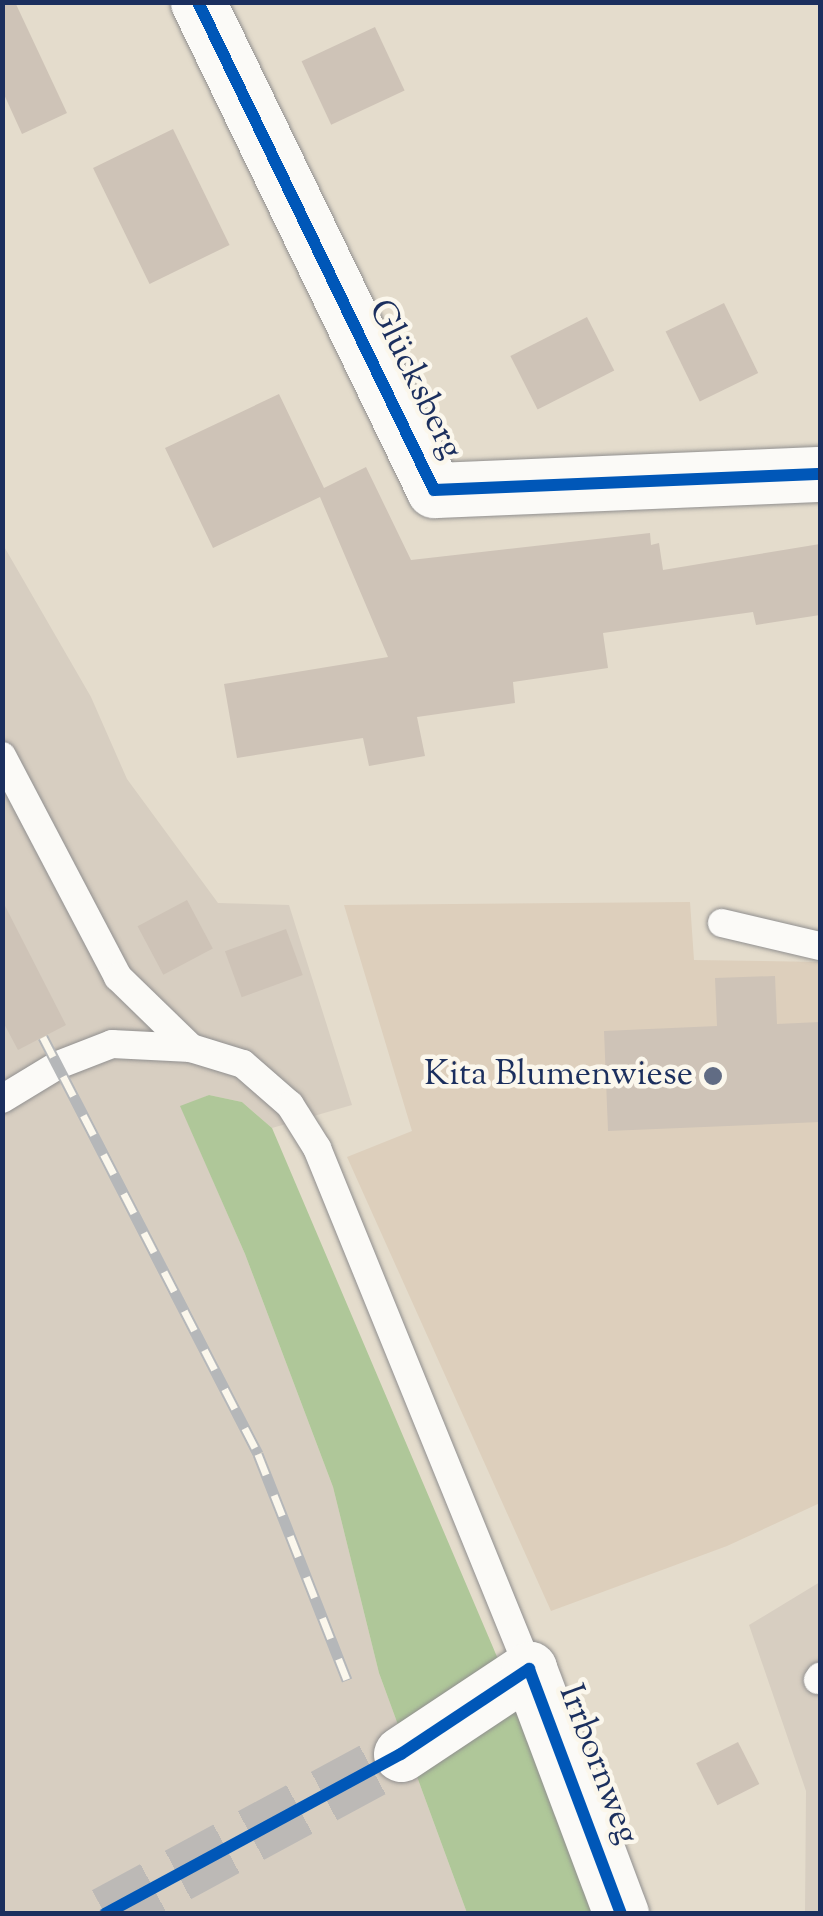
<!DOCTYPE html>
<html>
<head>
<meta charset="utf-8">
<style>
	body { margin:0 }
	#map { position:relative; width:823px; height:1916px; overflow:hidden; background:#e4dccc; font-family:"Sorts Mill Goudy",serif }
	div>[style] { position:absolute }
	.built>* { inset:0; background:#ddcfbc }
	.industrial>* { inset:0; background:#d7cec1 }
	.forest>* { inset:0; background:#afc799 }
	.building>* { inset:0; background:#cec3b7; transform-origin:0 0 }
	.minor-tunnel>* { height:55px; margin-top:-27.5px; transform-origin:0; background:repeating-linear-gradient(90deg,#bcb9b6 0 55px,transparent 0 83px) }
	.roads { filter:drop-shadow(0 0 2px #908f8f) drop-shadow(0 0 2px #908f8f) }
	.service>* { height:28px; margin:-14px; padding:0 14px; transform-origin:14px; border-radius:14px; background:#fbfaf7 }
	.minor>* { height:55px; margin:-27.5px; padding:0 27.5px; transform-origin:27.5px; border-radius:27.5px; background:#fbfaf7 }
	.rail>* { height:11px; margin-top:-5.5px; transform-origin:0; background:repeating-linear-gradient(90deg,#fbf7ec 0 22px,#b5b7b9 0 44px); box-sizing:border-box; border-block:2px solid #b5b7b9 }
	.cycleway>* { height:12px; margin:-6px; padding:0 6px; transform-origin:6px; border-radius:6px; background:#0057b8 }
	.dots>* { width:28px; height:28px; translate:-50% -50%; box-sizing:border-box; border:5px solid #fbf7ec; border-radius:50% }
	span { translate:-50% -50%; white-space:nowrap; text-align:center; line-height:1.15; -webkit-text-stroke:9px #fbf7ec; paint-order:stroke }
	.street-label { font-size:35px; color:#1b2f5e }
	.poi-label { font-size:35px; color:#1b2f5e }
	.right { translate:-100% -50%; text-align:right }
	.frame { position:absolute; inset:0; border:5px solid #1b2f5e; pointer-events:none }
</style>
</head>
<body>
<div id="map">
	<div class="built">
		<div style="clip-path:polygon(690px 902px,694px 960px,820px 962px,820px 1503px,727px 1546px,551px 1611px,347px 1157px,412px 1131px,344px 905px)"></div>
	</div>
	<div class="industrial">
		<div style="clip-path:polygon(2px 543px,91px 697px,127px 779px,218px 903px,289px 905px,352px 1105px,272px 1128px,242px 1102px,209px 1095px,181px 1107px,245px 1254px,333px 1487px,379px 1673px,467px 1913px,3px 1913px)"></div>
		<div style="clip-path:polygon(820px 1582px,820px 1913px,805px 1913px,806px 1791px,749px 1625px)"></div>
	</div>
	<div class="forest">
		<div style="clip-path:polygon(209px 1095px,242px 1102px,272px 1128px,606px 1913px,467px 1913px,379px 1673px,333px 1487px,245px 1254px,180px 1106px)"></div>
	</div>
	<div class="building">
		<div style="clip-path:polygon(2px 2px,15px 2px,67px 113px,22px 134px,2px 90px)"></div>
		<div style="left:375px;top:27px;width:70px;height:81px;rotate:65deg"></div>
		<div style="left:173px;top:129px;width:129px;height:89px;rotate:64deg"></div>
		<div style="left:724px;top:303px;width:78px;height:65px;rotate:64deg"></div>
		<div style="left:587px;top:317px;width:60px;height:86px;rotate:63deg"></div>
		<div style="clip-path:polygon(279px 394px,324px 488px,366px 467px,411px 560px,650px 533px,651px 545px,659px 543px,663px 570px,820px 544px,820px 615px,756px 625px,753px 612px,603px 633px,608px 668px,513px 682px,515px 703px,417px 717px,425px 756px,369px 766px,363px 738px,237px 758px,224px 684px,388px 657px,320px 497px,213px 548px,165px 448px)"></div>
		<div style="clip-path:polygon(2px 900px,66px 1025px,18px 1050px,2px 1020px)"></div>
		<div style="left:187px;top:900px;width:55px;height:56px;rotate:62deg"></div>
		<div style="left:286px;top:929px;width:49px;height:65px;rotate:70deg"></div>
		<div style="clip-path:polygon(775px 976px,777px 1024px,820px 1022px,820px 1122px,608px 1131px,604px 1031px,717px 1026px,715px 978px)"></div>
		<div style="left:738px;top:1742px;width:47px;height:47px;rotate:63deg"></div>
	</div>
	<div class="minor-tunnel">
		<div style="left:105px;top:1914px;width:336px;rotate:-28.4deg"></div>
	</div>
	<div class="roads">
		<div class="service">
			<div style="left:2px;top:756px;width:250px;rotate:62.3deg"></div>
			<div style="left:118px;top:977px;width:102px;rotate:44.2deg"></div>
			<div style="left:722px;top:923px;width:101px;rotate:13.2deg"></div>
			<div style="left:2px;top:1099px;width:66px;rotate:-31.3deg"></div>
			<div style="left:58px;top:1065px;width:58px;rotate:-21.3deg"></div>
			<div style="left:112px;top:1044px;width:79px;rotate:2.9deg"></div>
			<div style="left:191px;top:1048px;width:54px;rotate:17.1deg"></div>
			<div style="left:243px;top:1064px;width:62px;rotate:41.1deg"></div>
			<div style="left:290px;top:1105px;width:51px;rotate:57.9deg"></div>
			<div style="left:317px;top:1148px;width:562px;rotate:67.86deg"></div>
			<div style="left:818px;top:1680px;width:4px;rotate:-56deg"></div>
		</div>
		<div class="minor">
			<div style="left:198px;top:2px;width:542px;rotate:64.19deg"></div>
			<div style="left:434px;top:490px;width:386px;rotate:-2.4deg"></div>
			<div style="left:401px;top:1754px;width:154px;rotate:-33.6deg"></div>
			<div style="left:529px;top:1669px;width:262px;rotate:69.4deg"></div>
		</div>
	</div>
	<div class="rail">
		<div style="left:43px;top:1037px;width:469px;rotate:62.7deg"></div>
		<div style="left:258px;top:1454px;width:243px;rotate:68.5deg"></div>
	</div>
	<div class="cycleway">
		<div style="left:198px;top:2px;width:542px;rotate:64.19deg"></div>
		<div style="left:434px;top:490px;width:386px;rotate:-2.4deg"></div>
		<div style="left:105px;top:1914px;width:336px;rotate:-28.4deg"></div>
		<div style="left:401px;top:1754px;width:154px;rotate:-33.6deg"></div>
		<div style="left:529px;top:1669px;width:262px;rotate:69.4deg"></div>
	</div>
	<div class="dots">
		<div style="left:713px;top:1076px;background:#616c84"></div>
	</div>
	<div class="street-label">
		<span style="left:414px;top:380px;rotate:64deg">Glücksberg</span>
		<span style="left:597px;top:1765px;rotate:69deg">Irrbornweg</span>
	</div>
	<div class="poi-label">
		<span class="right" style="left:693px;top:1076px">Kita Blumenwiese</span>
	</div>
	<div class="frame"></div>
</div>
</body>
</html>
